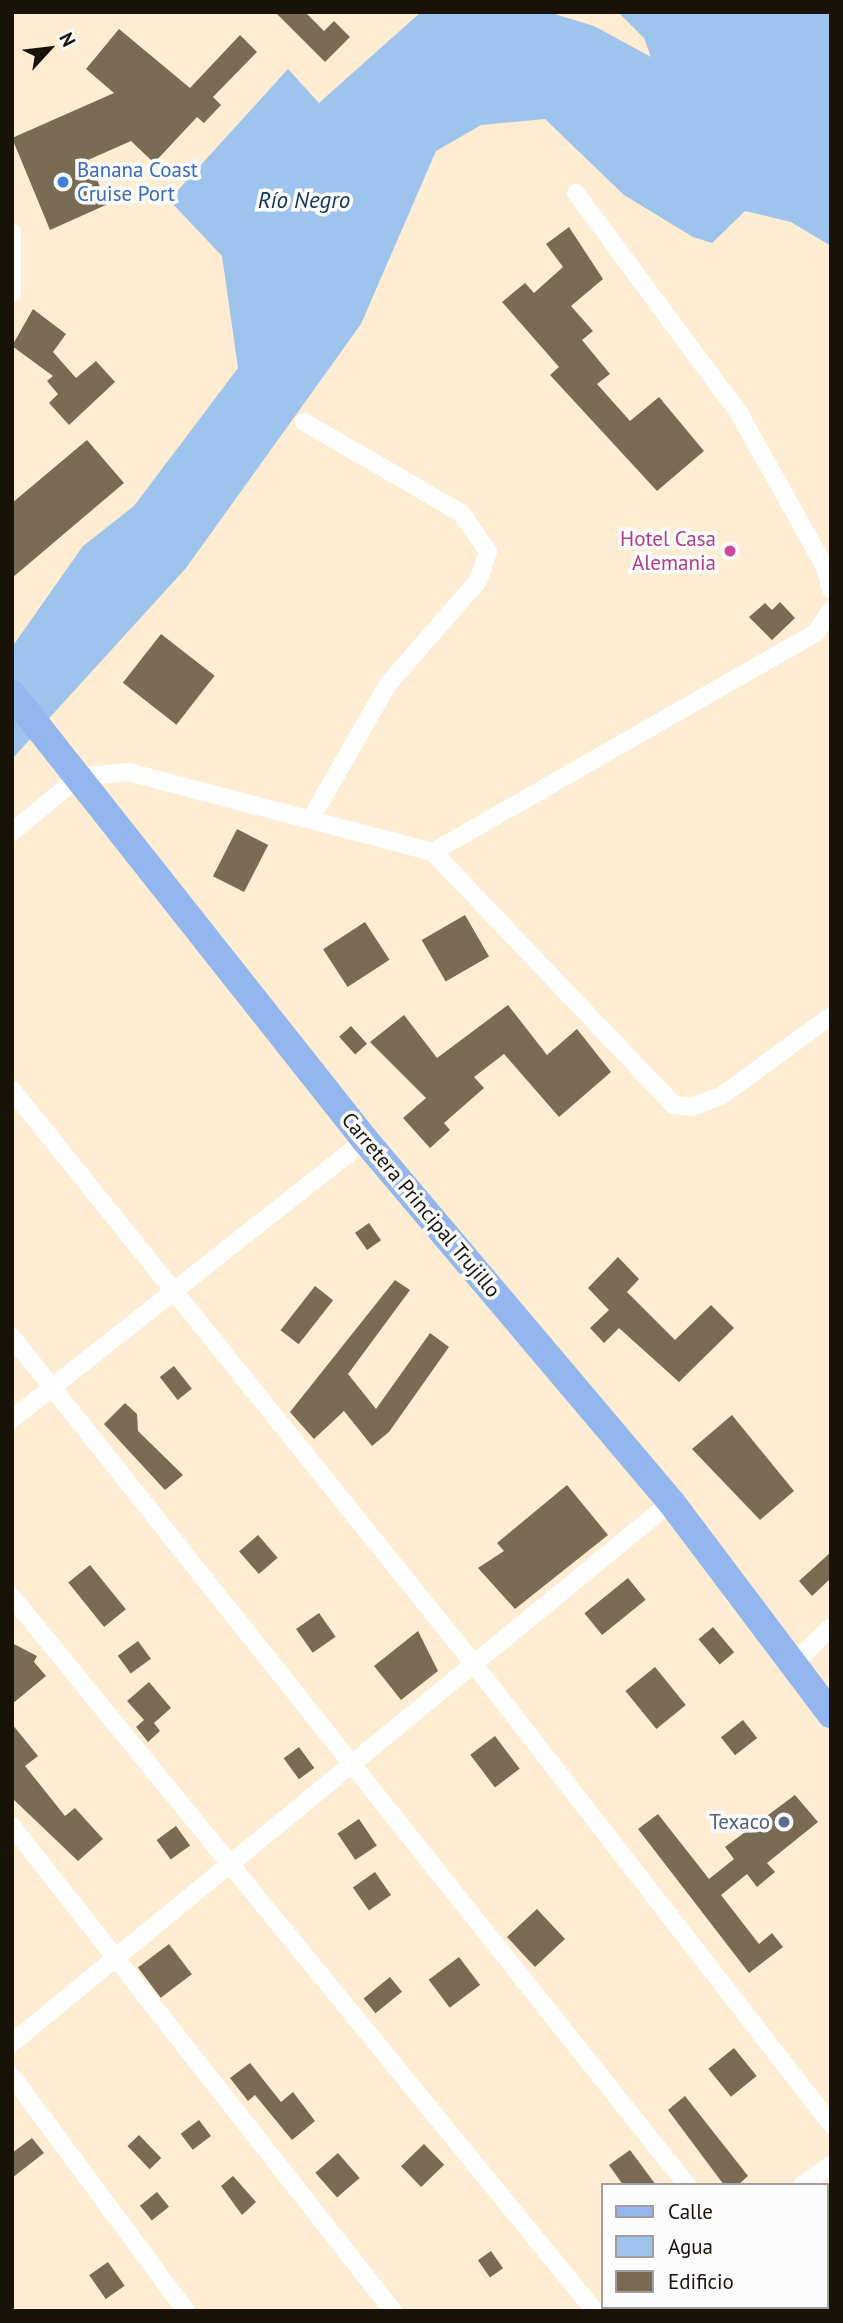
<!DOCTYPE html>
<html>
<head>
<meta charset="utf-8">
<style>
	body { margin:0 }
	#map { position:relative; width:843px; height:2323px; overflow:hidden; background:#feedd2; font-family:"PT Sans",sans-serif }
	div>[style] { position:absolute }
	.water>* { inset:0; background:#9ec3ed }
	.building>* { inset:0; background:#7a6b54; transform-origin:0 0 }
	.minor>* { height:18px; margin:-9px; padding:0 9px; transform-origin:9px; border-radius:9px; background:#fff }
	.primary>* { height:28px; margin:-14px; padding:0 14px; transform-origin:14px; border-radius:14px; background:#92b6ed }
	.dots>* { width:19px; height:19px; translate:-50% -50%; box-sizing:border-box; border:4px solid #fcfcfc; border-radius:50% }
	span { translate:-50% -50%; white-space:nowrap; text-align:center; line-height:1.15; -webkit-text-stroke:7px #fcfcfc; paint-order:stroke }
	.shop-label { font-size:21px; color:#366cbe }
	.left { translate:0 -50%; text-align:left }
	.hotel-label { font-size:21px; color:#b23c85 }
	.right { translate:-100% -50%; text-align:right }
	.street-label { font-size:21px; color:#181209 }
	.service-label { font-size:21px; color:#4e5e75 }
	.water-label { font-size:23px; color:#0c345a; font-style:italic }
	.frame { position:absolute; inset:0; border:14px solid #181209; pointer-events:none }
	.legend { position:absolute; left:601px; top:2183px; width:228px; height:126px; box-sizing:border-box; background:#fcfcfc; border:2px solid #a19e9b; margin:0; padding:9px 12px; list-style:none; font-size:21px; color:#181209 }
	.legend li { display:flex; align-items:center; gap:14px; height:35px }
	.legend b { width:35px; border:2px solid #a19e9b }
	.north { position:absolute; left:14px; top:14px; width:70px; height:70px; -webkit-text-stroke:5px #fcfcfc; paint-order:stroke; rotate:63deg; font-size:19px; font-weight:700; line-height:28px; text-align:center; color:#181209 }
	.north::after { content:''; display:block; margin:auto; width:24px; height:32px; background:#181209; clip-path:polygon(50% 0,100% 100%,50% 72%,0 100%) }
</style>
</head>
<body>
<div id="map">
	<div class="water">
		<div style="clip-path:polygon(421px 12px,548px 12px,594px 26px,651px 57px,644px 38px,618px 12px,831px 12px,831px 246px,791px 222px,745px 211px,712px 243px,693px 237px,624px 195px,545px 119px,481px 125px,436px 151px,361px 324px,186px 568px,12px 759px,12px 647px,83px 546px,134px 506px,238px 368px,222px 256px,169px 200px,288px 69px,319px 103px)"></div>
	</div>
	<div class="building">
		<div style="clip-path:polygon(275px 12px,305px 12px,324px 31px,334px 21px,350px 37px,325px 62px)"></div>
		<div style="clip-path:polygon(119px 29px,190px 88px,240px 35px,257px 52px,213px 97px,221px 105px,204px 123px,197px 117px,154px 163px,131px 141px,88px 160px,108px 204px,50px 230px,12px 138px,114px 93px,86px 69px)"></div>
		<div style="clip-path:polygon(569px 227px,603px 279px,571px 306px,593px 331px,582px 340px,610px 374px,597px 384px,630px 421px,659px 397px,704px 451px,657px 491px,550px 375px,559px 367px,502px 302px,525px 283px,534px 293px,563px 267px,546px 244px)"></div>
		<div style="clip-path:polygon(33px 309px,66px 334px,53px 352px,76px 378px,96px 361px,115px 382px,69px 425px,49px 403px,58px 394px,47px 381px,53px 376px,12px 346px)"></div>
		<div style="clip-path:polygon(87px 440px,124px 483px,12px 578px,12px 503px)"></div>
		<div style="clip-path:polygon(780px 602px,795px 618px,772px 640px,749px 617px,765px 603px,772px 610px)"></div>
		<div style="left:161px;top:634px;width:68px;height:62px;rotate:38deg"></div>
		<div style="left:237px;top:829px;width:35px;height:53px;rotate:27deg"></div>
		<div style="left:465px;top:915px;width:48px;height:50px;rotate:60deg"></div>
		<div style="left:365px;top:922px;width:45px;height:50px;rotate:57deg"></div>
		<div style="clip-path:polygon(508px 1005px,547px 1055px,577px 1029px,611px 1072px,559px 1117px,504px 1054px,474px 1077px,484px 1088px,444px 1123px,450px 1130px,430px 1148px,403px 1118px,426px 1098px,370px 1042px,404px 1015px,437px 1058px)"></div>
		<div style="left:351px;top:1026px;width:24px;height:16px;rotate:48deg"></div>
		<div style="left:369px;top:1223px;width:21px;height:17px;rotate:55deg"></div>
		<div style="clip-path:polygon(618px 1257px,639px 1279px,627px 1292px,675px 1340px,711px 1305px,734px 1328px,679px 1382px,619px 1328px,604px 1343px,590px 1328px,609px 1310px,588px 1288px)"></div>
		<div style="clip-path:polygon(395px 1280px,410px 1290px,348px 1374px,376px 1409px,430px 1333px,449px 1347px,389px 1432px,372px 1446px,344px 1411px,314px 1439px,290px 1412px)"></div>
		<div style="left:315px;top:1286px;width:23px;height:56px;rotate:38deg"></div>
		<div style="left:174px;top:1366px;width:29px;height:18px;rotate:52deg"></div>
		<div style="clip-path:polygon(125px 1403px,137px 1414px,138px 1431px,183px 1475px,165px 1490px,104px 1424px)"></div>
		<div style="clip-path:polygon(732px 1415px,794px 1491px,760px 1520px,692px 1449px)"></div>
		<div style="clip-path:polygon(567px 1485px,608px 1535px,515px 1609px,478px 1568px,504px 1551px,497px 1543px)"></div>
		<div style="left:258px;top:1535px;width:30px;height:25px;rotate:49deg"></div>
		<div style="clip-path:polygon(831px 1552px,831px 1578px,812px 1596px,799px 1581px)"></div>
		<div style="left:90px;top:1565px;width:57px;height:28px;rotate:51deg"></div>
		<div style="left:628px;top:1578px;width:28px;height:56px;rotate:51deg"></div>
		<div style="left:319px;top:1613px;width:29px;height:28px;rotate:55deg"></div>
		<div style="left:713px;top:1627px;width:33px;height:19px;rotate:50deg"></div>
		<div style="clip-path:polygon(418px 1631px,438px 1671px,401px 1700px,374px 1666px)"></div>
		<div style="left:138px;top:1641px;width:22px;height:25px;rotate:54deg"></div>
		<div style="clip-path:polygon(12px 1643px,37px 1656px,34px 1662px,46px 1676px,12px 1704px)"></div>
		<div style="left:655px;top:1667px;width:49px;height:38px;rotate:51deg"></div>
		<div style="clip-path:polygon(149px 1682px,171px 1708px,154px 1723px,160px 1731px,148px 1742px,136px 1727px,144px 1720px,127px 1701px)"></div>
		<div style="left:743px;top:1720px;width:23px;height:28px;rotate:52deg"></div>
		<div style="clip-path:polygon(12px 1724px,38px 1756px,25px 1766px,65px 1816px,75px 1808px,103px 1839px,78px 1861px,12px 1798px)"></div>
		<div style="left:495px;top:1736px;width:41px;height:31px;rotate:53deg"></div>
		<div style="left:299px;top:1747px;width:26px;height:19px;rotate:54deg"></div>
		<div style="clip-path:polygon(795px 1795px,818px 1822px,767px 1863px,775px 1872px,757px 1887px,747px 1874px,721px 1895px,759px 1944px,772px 1933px,783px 1947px,749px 1973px,638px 1829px,658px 1814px,709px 1879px,734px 1859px,725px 1847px)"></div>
		<div style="left:359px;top:1819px;width:32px;height:26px;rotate:56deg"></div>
		<div style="left:176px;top:1826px;width:24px;height:24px;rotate:54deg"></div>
		<div style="left:375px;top:1872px;width:28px;height:27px;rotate:55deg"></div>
		<div style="left:537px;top:1909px;width:41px;height:41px;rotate:47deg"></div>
		<div style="left:169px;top:1944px;width:38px;height:39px;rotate:53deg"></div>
		<div style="left:459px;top:1957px;width:35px;height:38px;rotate:53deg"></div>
		<div style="left:390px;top:1977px;width:19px;height:34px;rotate:51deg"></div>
		<div style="left:734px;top:2048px;width:36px;height:33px;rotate:51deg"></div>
		<div style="clip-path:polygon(250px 2063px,281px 2102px,293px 2092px,315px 2121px,292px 2140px,255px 2095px,248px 2101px,230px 2078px)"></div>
		<div style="clip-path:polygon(685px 2096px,748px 2176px,738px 2185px,724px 2185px,668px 2110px)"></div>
		<div style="left:199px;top:2120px;width:20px;height:23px;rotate:53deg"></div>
		<div style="left:139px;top:2135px;width:32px;height:16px;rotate:46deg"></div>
		<div style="clip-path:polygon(32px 2138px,44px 2153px,12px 2178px,12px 2153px)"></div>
		<div style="left:424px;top:2144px;width:29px;height:32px;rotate:46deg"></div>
		<div style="clip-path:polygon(630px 2150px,656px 2185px,623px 2185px,609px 2165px)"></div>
		<div style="left:338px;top:2153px;width:33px;height:30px;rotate:49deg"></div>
		<div style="clip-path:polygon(233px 2176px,256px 2202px,242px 2215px,221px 2186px)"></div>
		<div style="left:157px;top:2192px;width:19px;height:22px;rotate:51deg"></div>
		<div style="left:491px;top:2251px;width:21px;height:16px;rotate:55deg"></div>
		<div style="left:108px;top:2262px;width:29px;height:23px;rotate:55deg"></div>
	</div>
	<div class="minor">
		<div style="left:576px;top:193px;width:276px;rotate:53.5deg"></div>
		<div style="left:740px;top:415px;width:174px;rotate:60.8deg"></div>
		<div style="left:825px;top:567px;width:23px;rotate:75deg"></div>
		<div style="left:12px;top:232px;width:61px;rotate:90deg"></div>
		<div style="left:304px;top:422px;width:181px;rotate:30.1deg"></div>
		<div style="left:461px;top:513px;width:47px;rotate:54.6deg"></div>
		<div style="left:488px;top:551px;width:32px;rotate:108deg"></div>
		<div style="left:478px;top:581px;width:137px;rotate:131.1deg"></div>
		<div style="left:388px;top:684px;width:157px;rotate:119.8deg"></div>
		<div style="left:12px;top:832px;width:87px;rotate:-39.4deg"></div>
		<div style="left:79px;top:777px;width:49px;rotate:-5.8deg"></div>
		<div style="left:128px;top:772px;width:315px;rotate:14.7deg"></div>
		<div style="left:433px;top:852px;width:441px;rotate:-29.8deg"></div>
		<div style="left:816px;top:633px;width:27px;rotate:-57deg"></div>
		<div style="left:433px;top:852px;width:349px;rotate:46.4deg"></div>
		<div style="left:674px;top:1105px;width:18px;rotate:6deg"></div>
		<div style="left:692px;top:1107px;width:31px;rotate:-21deg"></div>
		<div style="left:721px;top:1096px;width:136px;rotate:-36deg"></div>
		<div style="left:12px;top:1090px;width:737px;rotate:51.17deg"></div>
		<div style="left:474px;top:1664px;width:582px;rotate:52.19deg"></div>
		<div style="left:12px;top:1337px;width:1084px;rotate:51.48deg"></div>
		<div style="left:12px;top:1419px;width:450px;rotate:-38.3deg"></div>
		<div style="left:12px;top:1597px;width:922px;rotate:50.77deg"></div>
		<div style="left:792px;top:1665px;width:54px;rotate:-44.3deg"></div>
		<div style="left:12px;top:1826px;width:617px;rotate:51.85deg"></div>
		<div style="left:12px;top:2043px;width:853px;rotate:-39.38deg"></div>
		<div style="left:12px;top:2076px;width:292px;rotate:53.5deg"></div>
		<div style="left:802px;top:2185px;width:35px;rotate:-35deg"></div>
		<div style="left:785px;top:2307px;width:5px;rotate:53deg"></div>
		<div style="left:634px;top:2311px;width:6px;rotate:-39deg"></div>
	</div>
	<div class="primary">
		<div style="left:12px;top:694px;width:569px;rotate:51.64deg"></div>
		<div style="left:365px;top:1140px;width:474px;rotate:49.8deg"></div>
		<div style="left:671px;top:1502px;width:266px;rotate:53deg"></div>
	</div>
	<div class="dots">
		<div style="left:63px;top:182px;background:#3f7fe0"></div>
		<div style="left:730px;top:551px;background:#d1479c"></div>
		<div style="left:784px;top:1822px;background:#5c6f8a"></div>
	</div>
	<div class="shop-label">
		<span class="left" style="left:77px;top:182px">Banana Coast<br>Cruise Port</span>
	</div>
	<div class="hotel-label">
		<span class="right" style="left:716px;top:551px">Hotel Casa<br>Alemania</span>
	</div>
	<div class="street-label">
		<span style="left:421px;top:1205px;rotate:50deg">Carretera Principal Trujillo</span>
	</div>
	<div class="service-label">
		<span class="right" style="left:770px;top:1822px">Texaco</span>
	</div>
	<div class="water-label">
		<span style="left:304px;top:200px">Río Negro</span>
	</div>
	<div class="frame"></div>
	<ul class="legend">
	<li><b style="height:9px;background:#92b6ed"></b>Calle</li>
	<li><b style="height:19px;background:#9ec3ed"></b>Agua</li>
	<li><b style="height:19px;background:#7a6b54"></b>Edificio</li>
	</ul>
	<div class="north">N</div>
</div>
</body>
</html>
